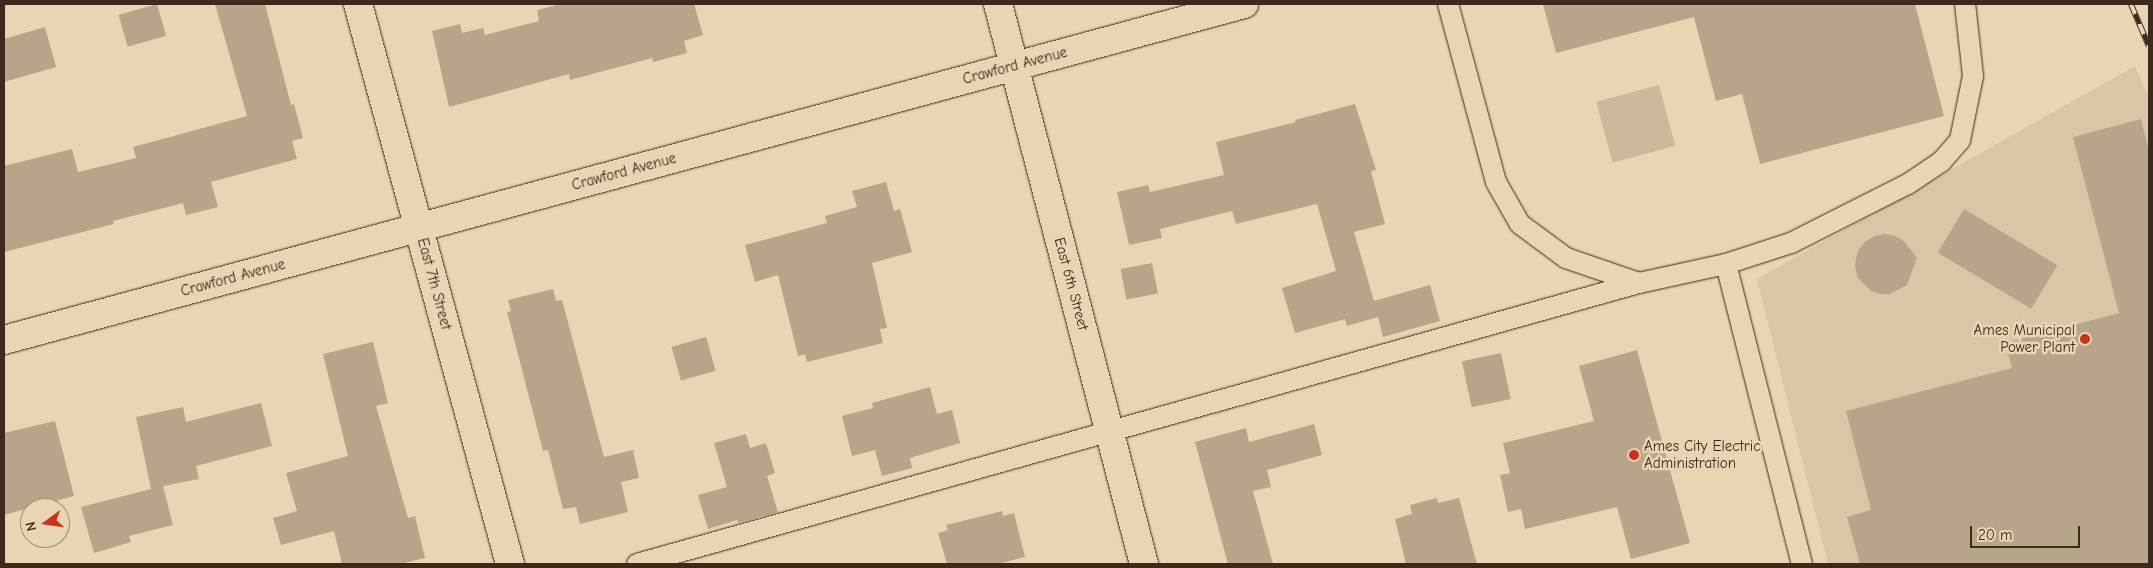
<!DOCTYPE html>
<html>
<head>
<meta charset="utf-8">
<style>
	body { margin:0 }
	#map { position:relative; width:2153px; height:568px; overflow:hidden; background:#e9d4b3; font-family:"Comic Neue",sans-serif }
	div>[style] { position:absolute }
	.built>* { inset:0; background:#dac6a6 }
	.green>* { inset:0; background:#cdb89b; transform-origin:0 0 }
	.building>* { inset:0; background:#b8a589; transform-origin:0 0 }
	.roads { filter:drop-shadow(0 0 1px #3b2a1e) drop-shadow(0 0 1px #3b2a1e) }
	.lane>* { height:20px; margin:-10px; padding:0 10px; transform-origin:10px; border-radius:10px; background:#e9d4b3 }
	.street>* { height:28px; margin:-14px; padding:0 14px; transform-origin:14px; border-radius:14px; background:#e9d4b3 }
	.rail>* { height:5.5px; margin-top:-2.75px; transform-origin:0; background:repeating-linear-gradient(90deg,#e9d4b3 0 11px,#3b2a1e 0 22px); box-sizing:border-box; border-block:1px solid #3b2a1e }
	.dots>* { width:14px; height:14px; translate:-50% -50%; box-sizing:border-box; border:2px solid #e9d4b3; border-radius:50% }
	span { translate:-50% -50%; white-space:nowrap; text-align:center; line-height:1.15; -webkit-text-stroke:5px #e9d4b3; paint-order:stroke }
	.street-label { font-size:15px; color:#3b2a1e }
	.poi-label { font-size:15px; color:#3b2a1e }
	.right { translate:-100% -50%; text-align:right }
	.left { translate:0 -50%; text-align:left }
	.frame { position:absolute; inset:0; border:5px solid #3b2a1e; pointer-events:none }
	.north { position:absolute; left:20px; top:498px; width:50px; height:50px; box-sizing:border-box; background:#e9d4b3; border:1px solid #a39077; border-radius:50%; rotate:256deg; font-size:14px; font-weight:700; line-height:20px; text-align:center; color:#3b2a1e }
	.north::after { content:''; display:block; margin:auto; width:18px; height:22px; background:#c8321e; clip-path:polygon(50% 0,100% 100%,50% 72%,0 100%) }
	.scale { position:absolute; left:1970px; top:526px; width:110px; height:22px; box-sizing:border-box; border:2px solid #3b2a1e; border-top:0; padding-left:6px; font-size:15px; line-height:18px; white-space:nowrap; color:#3b2a1e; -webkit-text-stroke:4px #e9d4b3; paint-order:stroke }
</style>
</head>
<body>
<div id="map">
	<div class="built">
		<div style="clip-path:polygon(2135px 66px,2149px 98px,2149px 564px,1828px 564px,1757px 279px)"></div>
	</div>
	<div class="green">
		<div style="left:1659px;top:85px;width:63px;height:65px;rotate:75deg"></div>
	</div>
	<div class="building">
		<div style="left:157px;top:4px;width:33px;height:40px;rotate:74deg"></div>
		<div style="clip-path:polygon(215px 4px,265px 4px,291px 105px,294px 104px,303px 138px,292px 141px,297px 159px,211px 182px,218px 207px,186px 215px,183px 203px,113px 221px,114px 224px,4px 252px,4px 166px,72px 149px,78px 172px,136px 158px,133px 147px,247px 116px)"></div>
		<div style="clip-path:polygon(561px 4px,694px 4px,703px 35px,684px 41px,687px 53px,653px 62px,652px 58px,570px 80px,569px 74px,449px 107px,432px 31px,460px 24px,462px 33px,483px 28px,485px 35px,539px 21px,537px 10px)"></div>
		<div style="clip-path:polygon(1543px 4px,1915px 4px,1944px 116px,1760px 164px,1742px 94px,1716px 101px,1694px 17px,1556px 53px)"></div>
		<div style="clip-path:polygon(45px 27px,56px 67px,4px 82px,4px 39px)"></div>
		<div style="clip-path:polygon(1355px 104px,1376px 170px,1371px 171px,1385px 224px,1354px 232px,1374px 301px,1430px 285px,1440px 321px,1383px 337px,1378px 317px,1347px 326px,1345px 319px,1295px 333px,1282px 288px,1336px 271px,1317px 204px,1236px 224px,1232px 211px,1160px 229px,1162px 238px,1129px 245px,1117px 192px,1148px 185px,1150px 192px,1224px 175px,1216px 142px,1296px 122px,1295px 120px)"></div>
		<div style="clip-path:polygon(2141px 119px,2149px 151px,2149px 564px,1860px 564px,1847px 517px,1871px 510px,1846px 411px,2012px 368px,2005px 343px,2119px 313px,2073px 137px)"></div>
		<div style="clip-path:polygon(886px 182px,894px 211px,900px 209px,912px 252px,872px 263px,887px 328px,880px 329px,883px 343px,807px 362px,805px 354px,798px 356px,778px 275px,755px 282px,745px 245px,827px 223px,825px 216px,857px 207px,852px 191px)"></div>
		<div style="left:1964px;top:209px;width:109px;height:51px;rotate:31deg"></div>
		<div style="clip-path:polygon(1885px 234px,1895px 236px,1904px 241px,1917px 258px,1907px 285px,1890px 294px,1880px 294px,1871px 291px,1858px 278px,1855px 268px,1856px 258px,1859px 249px,1866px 241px,1875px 236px)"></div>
		<div style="left:1152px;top:263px;width:31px;height:32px;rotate:79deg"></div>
		<div style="clip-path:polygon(553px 289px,556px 301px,562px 300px,604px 457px,633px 450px,639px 478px,621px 482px,628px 512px,580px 524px,576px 507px,563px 509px,548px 450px,543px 451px,507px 312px,511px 311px,508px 300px)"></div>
		<div style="left:706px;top:337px;width:35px;height:36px;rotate:74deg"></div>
		<div style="clip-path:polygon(373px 342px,388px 403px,376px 406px,408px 518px,415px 516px,425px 558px,400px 564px,342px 564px,334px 531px,281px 545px,273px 518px,297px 511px,286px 473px,348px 456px,323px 354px)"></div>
		<div style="clip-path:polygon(1637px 350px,1690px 543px,1631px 559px,1617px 507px,1525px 529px,1521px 509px,1508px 512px,1500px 475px,1510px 473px,1503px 443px,1594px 421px,1579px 366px)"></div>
		<div style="left:1501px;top:353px;width:47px;height:40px;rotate:78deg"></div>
		<div style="clip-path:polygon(930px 387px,937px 414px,952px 410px,960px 443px,910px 458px,912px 468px,882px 476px,875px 450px,852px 456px,842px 416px,873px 408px,872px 403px)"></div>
		<div style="clip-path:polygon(261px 403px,272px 446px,196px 466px,199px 479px,163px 486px,173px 525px,129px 536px,131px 542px,94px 553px,81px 507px,151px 489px,136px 417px,183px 407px,186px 422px)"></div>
		<div style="clip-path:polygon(55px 421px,74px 496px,4px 515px,4px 433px)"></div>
		<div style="clip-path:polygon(1314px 424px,1322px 455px,1267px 470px,1271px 487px,1253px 491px,1273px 564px,1228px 564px,1195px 442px,1246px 428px,1249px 442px)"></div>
		<div style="clip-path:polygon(746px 434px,750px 448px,766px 443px,775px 473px,767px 476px,778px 512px,738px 523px,737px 520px,708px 529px,698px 495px,727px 487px,714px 443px)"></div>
		<div style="clip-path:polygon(1437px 498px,1438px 503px,1459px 498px,1477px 564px,1406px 564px,1395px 519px,1412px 514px,1410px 505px)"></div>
		<div style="clip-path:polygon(1002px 511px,1003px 516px,1014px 513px,1025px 557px,997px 564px,947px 564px,938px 533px,948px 530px,946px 525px)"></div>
	</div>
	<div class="roads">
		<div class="lane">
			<div style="left:1448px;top:4px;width:184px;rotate:74.9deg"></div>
			<div style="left:1496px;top:182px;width:48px;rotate:60.3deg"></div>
			<div style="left:1520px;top:224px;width:57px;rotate:36.5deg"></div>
			<div style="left:1566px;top:258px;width:77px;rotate:18.9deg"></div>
			<div style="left:1639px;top:283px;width:89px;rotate:-12.3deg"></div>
			<div style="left:1726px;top:264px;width:68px;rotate:-17.9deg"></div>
			<div style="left:1791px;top:243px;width:131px;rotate:-26.8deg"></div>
			<div style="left:1908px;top:184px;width:40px;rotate:-34deg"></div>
			<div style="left:1941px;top:162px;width:29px;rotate:-49deg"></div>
			<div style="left:1960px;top:140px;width:65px;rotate:-78.5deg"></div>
			<div style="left:1973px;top:76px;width:72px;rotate:-96.3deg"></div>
			<div style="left:1726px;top:264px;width:309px;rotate:75.8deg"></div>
			<div style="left:637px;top:564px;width:1041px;rotate:-15.67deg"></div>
		</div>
		<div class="street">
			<div style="left:358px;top:4px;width:580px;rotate:74.81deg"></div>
			<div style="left:998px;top:4px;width:579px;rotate:75.39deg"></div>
			<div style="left:4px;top:340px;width:1285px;rotate:-15.16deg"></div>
		</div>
	</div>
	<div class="rail">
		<div style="left:2131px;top:4px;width:46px;rotate:66.8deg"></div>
	</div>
	<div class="dots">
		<div style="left:2085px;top:339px;background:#c8321e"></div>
		<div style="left:1634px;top:455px;background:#c8321e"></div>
	</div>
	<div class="street-label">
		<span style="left:1015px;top:66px;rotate:-15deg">Crawford Avenue</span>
		<span style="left:624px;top:172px;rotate:-15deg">Crawford Avenue</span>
		<span style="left:233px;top:278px;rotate:-15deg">Crawford Avenue</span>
		<span style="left:434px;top:284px;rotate:75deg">East 7th Street</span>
		<span style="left:1071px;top:284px;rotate:75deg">East 6th Street</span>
	</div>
	<div class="poi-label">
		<span class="right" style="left:2075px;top:339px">Ames Municipal<br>Power Plant</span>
		<span class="left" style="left:1644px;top:455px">Ames City Electric<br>Administration</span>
	</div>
	<div class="frame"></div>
	<div class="north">N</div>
	<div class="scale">20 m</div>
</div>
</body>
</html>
